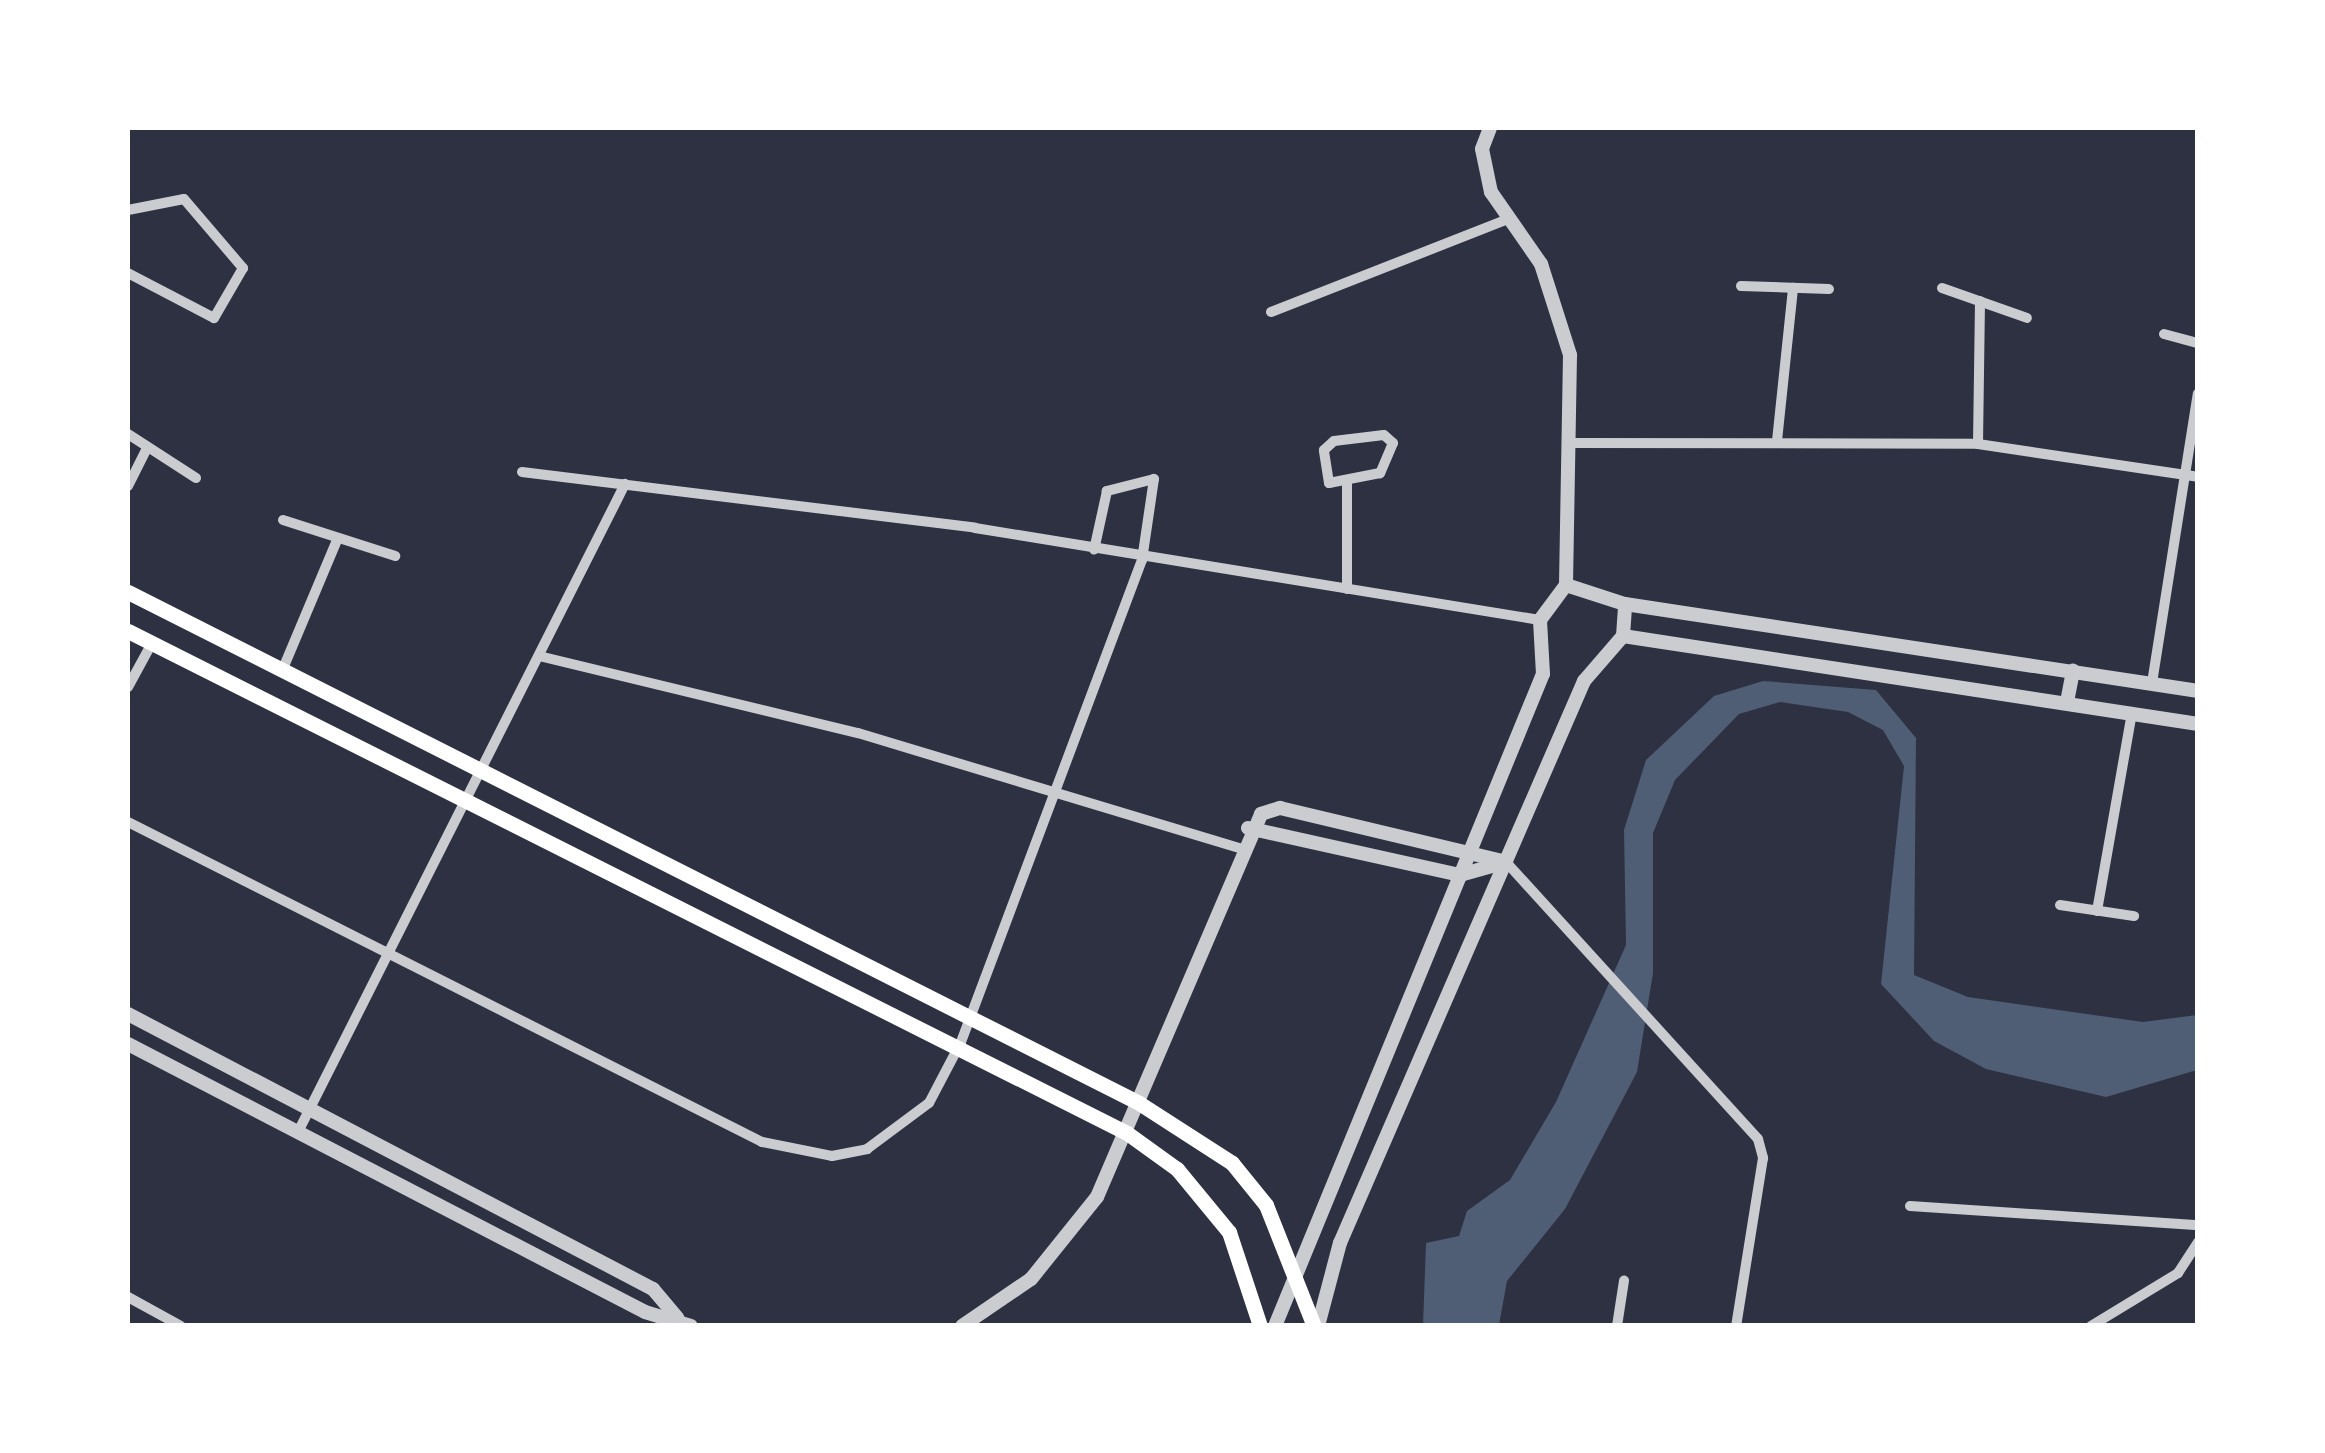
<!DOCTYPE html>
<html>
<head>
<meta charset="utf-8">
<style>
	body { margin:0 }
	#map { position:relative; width:2325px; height:1453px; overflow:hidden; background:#2d3142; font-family:Barlow,sans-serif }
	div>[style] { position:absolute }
	.water>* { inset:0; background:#4f5d75 }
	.minor>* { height:10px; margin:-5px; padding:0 5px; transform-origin:5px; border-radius:5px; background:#caccd0 }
	.tertiary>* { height:14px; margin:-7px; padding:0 7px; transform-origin:7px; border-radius:7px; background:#caccd0 }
	.secondary>* { height:15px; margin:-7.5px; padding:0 7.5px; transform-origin:7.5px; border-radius:7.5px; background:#fff }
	span { translate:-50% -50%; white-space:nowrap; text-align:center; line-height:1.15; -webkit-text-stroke:8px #fff; paint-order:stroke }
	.frame { position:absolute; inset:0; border:130px solid #fff; pointer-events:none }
</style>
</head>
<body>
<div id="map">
	<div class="water">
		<div style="clip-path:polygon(1763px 681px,1876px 690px,1916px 738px,1914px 975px,1968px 997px,2143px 1022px,2197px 1015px,2197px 1070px,2106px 1097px,1986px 1069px,1934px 1041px,1881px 984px,1904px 766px,1883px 730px,1848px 712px,1780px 702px,1739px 714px,1675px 780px,1653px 833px,1653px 973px,1637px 1072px,1565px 1209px,1507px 1281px,1499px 1325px,1423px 1325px,1426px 1243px,1459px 1236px,1467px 1211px,1510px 1180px,1556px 1102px,1626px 945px,1624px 830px,1646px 760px,1714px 696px)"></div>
	</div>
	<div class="minor">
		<div style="left:128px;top:210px;width:57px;rotate:-11.1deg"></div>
		<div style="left:184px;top:199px;width:91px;rotate:49.5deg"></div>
		<div style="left:243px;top:268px;width:58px;rotate:120.1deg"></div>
		<div style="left:214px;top:318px;width:97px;rotate:-152.4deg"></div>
		<div style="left:1741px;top:286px;width:88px;rotate:2deg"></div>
		<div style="left:1942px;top:288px;width:90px;rotate:19.4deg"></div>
		<div style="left:1271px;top:312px;width:255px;rotate:-21.4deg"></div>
		<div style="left:2164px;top:334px;width:35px;rotate:15deg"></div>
		<div style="left:128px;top:434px;width:81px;rotate:32.9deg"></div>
		<div style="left:1384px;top:435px;width:12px;rotate:42deg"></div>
		<div style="left:1393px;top:443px;width:33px;rotate:113deg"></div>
		<div style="left:1380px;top:473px;width:52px;rotate:168.9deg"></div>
		<div style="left:1329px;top:483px;width:33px;rotate:-99deg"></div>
		<div style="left:1324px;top:450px;width:13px;rotate:-42deg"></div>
		<div style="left:1334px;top:441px;width:50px;rotate:-6.8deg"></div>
		<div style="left:1777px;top:441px;width:154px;rotate:-84deg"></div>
		<div style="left:1571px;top:443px;width:407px;rotate:0.1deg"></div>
		<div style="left:1978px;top:444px;width:222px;rotate:8.5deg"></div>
		<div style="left:1978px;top:444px;width:143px;rotate:-89.2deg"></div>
		<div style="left:522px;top:472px;width:456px;rotate:7deg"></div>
		<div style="left:975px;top:528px;width:572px;rotate:9.25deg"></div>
		<div style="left:1347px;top:484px;width:105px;rotate:90deg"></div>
		<div style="left:128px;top:486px;width:42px;rotate:-63.4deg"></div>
		<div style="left:283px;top:520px;width:118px;rotate:17.8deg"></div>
		<div style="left:539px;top:656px;width:328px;rotate:13.6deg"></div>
		<div style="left:858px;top:733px;width:399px;rotate:16.8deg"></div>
		<div style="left:282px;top:671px;width:144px;rotate:-67.2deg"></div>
		<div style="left:2152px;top:683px;width:293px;rotate:-81deg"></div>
		<div style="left:128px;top:687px;width:50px;rotate:-61.4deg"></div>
		<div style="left:128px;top:822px;width:710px;rotate:26.78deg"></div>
		<div style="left:762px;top:1142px;width:71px;rotate:11.3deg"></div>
		<div style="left:832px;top:1156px;width:36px;rotate:-11deg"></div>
		<div style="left:867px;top:1149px;width:77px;rotate:-36.6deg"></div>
		<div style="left:929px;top:1103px;width:69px;rotate:-62.3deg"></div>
		<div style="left:961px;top:1042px;width:515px;rotate:-69.42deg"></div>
		<div style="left:1142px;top:560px;width:82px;rotate:-81.6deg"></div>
		<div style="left:1154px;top:479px;width:49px;rotate:165.7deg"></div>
		<div style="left:1107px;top:491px;width:60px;rotate:102.4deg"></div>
		<div style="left:1506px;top:862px;width:374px;rotate:47.7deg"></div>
		<div style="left:1758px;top:1139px;width:20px;rotate:75deg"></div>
		<div style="left:1763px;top:1158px;width:170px;rotate:99.1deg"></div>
		<div style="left:2060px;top:905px;width:75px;rotate:8.5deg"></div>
		<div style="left:2097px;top:911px;width:201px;rotate:-80deg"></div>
		<div style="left:298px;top:1132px;width:726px;rotate:-63.22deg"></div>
		<div style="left:1910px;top:1206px;width:289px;rotate:3.8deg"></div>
		<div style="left:128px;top:1297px;width:60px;rotate:28.7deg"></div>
		<div style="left:1617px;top:1326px;width:46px;rotate:-81.2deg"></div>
		<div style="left:2091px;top:1326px;width:102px;rotate:-31.3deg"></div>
		<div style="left:2178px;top:1273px;width:37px;rotate:-57deg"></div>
	</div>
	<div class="tertiary">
		<div style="left:1490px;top:128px;width:22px;rotate:111deg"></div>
		<div style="left:1482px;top:149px;width:44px;rotate:78.2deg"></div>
		<div style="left:1491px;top:192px;width:88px;rotate:55.2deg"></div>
		<div style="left:1541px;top:264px;width:96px;rotate:72.3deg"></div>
		<div style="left:1570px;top:355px;width:230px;rotate:91deg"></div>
		<div style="left:1623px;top:636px;width:582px;rotate:8.7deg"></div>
		<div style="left:2067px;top:702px;width:32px;rotate:-79deg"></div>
		<div style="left:1248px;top:828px;width:217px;rotate:12.5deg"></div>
		<div style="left:1460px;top:875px;width:48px;rotate:-15.8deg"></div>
		<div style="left:128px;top:1014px;width:593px;rotate:27.65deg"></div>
		<div style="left:653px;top:1289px;width:38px;rotate:50deg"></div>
		<div style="left:128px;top:1044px;width:582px;rotate:27.4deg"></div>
		<div style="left:645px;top:1312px;width:48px;rotate:16.9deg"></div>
		<div style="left:962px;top:1326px;width:83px;rotate:-34.3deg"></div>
		<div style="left:1031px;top:1279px;width:105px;rotate:-51.2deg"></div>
		<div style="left:1097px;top:1197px;width:417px;rotate:-66.8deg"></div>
		<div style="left:1261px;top:814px;width:20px;rotate:-18deg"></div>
		<div style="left:1280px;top:808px;width:232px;rotate:13.4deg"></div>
		<div style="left:1275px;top:1326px;width:705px;rotate:-67.66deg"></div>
		<div style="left:1543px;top:674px;width:54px;rotate:-93.2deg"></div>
		<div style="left:1540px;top:620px;width:44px;rotate:-53.4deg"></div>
		<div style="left:1566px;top:585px;width:62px;rotate:17.9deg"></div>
		<div style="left:1625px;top:604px;width:580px;rotate:8.63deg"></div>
		<div style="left:1318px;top:1326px;width:86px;rotate:-75.2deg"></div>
		<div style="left:1340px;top:1243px;width:613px;rotate:-66.53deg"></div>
		<div style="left:1584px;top:681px;width:60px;rotate:-49.1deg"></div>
		<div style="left:1623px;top:636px;width:32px;rotate:-86deg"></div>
	</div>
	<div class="secondary">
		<div style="left:128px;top:592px;width:1133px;rotate:26.81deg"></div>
		<div style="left:1139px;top:1103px;width:111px;rotate:32.8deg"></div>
		<div style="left:1232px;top:1163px;width:54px;rotate:51deg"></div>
		<div style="left:1266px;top:1205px;width:130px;rotate:68.4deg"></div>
		<div style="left:128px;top:631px;width:1118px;rotate:26.68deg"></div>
		<div style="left:1127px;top:1133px;width:62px;rotate:35.8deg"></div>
		<div style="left:1177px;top:1169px;width:82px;rotate:50.5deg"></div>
		<div style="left:1229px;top:1232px;width:99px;rotate:71.7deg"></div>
	</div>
	<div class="frame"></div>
</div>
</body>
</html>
